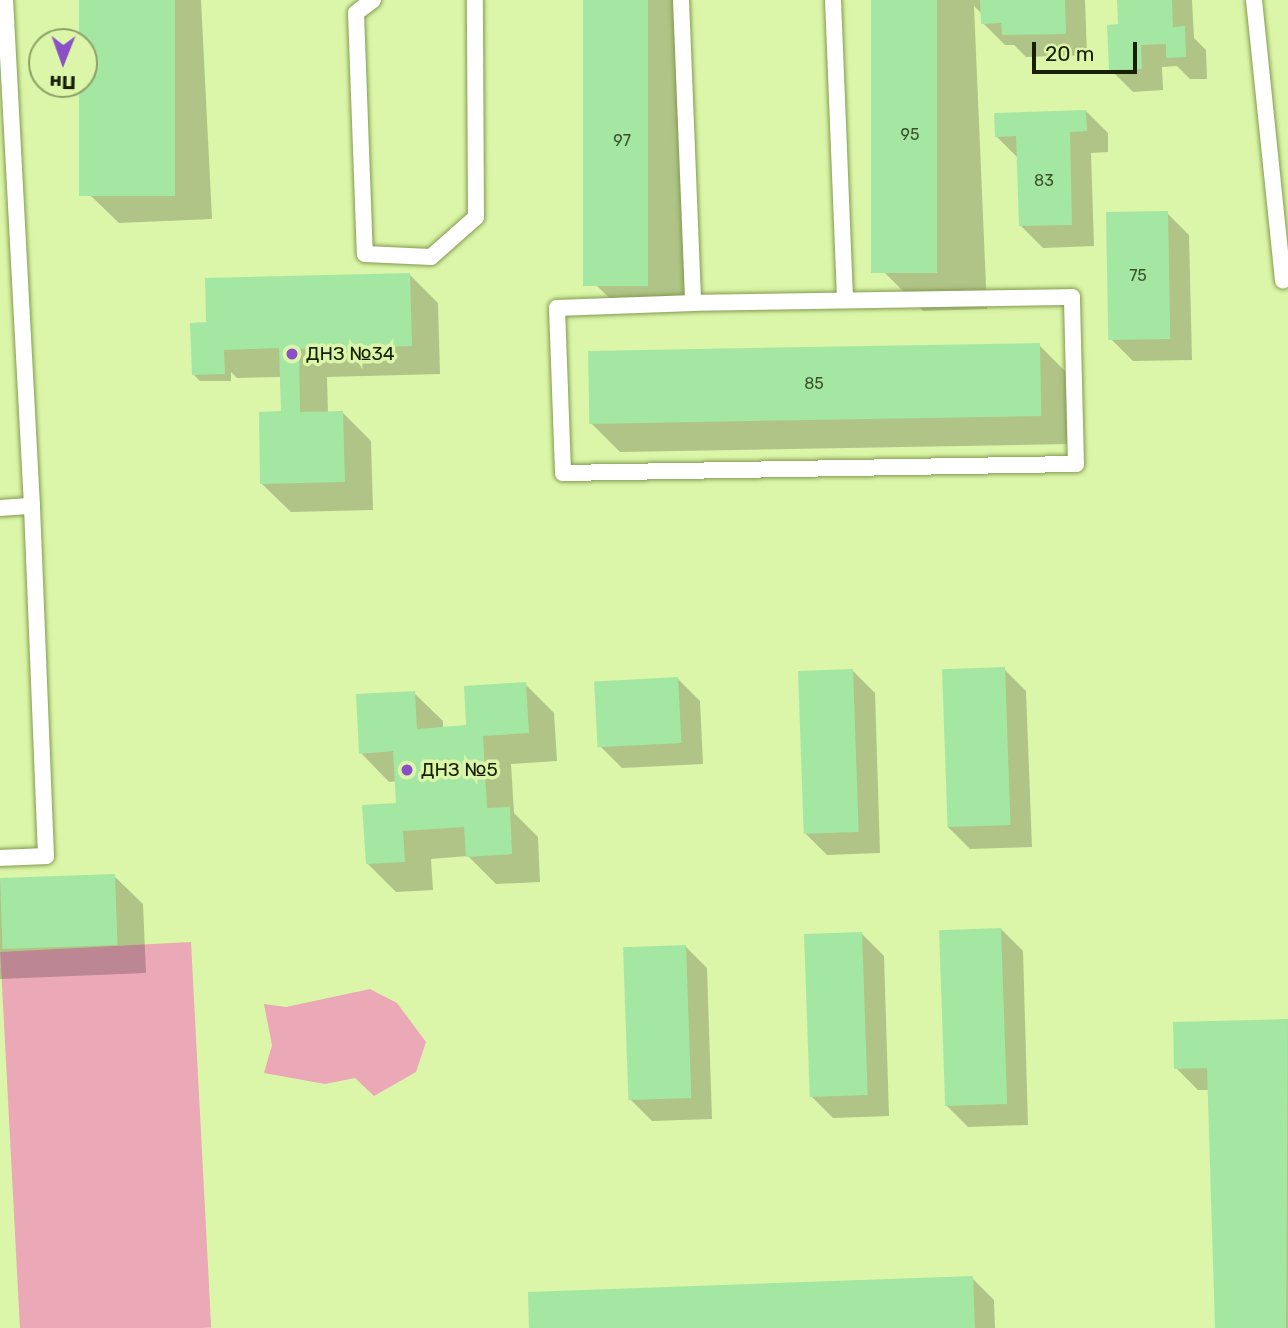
<!DOCTYPE html>
<html>
<head>
<meta charset="utf-8">
<style>
	body { margin:0 }
	#map { position:relative; width:1288px; height:1328px; overflow:hidden; background:#dbf6a8; font-family:Rubik,sans-serif }
	div>[style] { position:absolute }
	.green>* { inset:0; background:#eba8b7; transform-origin:0 0 }
	.shadow>* { inset:0; background:#0003 }
	.building>* { inset:0; background:#a4e7a3; transform-origin:0 0 }
	.roads { filter:drop-shadow(0 0 2px #839b50) drop-shadow(0 0 2px #839b50) }
	.service>* { height:16px; margin:-8px; padding:0 8px; transform-origin:8px; border-radius:8px; background:#fff }
	.dots>* { width:19px; height:19px; translate:-50% -50%; box-sizing:border-box; border:4px solid #dbf6a8; border-radius:50% }
	span { translate:-50% -50%; white-space:nowrap; text-align:center; line-height:1.15; -webkit-text-stroke:7px #dbf6a8; paint-order:stroke }
	.number-label { font-size:16px; color:#3a522a }
	.number-label span { -webkit-text-stroke-width:0 }
	.poi-label { font-size:19px; color:#172002 }
	.left { translate:0 -50%; text-align:left }
	.north { position:absolute; left:28px; top:28px; width:70px; height:70px; box-sizing:border-box; background:#dbf6a8; border:2px solid #8da066; border-radius:50%; rotate:181deg; font-size:19px; font-weight:700; line-height:28px; text-align:center; color:#172002 }
	.north::after { content:''; display:block; margin:auto; width:24px; height:32px; background:#8b50c7; clip-path:polygon(50% 0,100% 100%,50% 72%,0 100%) }
	.scale { position:absolute; left:1032px; top:42px; width:105px; height:32px; box-sizing:border-box; border:4px solid #172002; border-top:0; padding-left:9px; font-size:21px; line-height:24px; white-space:nowrap; color:#172002; -webkit-text-stroke:5px #dbf6a8; paint-order:stroke }
</style>
</head>
<body>
<div id="map">
	<div class="green">
		<div style="left:191px;top:942px;width:386px;height:191px;rotate:87deg"></div>
		<div style="clip-path:polygon(370px 989px,397px 1003px,426px 1042px,416px 1072px,374px 1096px,355px 1078px,325px 1084px,264px 1073px,272px 1045px,264px 1004px,286px 1007px)"></div>
	</div>
	<div class="shadow">
		<div style="clip-path:polygon(81px 0,201px 0,212px 219px,119px 223px,90px 195px)"></div>
		<div style="clip-path:polygon(585px 0,675px 0,688px 311px,625px 313px,596px 285px)"></div>
		<div style="clip-path:polygon(873px 0,1085px 0,1087px 55px,1026px 57px,1014px 45px,1005px 45px,983px 23px,982px 14px,974px 6px,987px 309px,923px 311px,884px 272px)"></div>
		<div style="clip-path:polygon(1119px 0,1192px 0,1194px 38px,1206px 50px,1207px 79px,1190px 79px,1177px 66px,1162px 67px,1163px 90px,1133px 92px,1111px 70px,1120px 26px)"></div>
		<div style="clip-path:polygon(1086px 111px,1108px 133px,1108px 152px,1091px 153px,1094px 246px,1043px 248px,1021px 226px,1019px 159px,996px 136px)"></div>
		<div style="clip-path:polygon(1167px 213px,1189px 235px,1192px 360px,1133px 361px,1111px 339px)"></div>
		<div style="clip-path:polygon(409px 274px,438px 303px,440px 374px,327px 377px,328px 413px,343px 413px,371px 441px,373px 510px,291px 512px,262px 484px,283px 413px,281px 377px,237px 378px,231px 372px,231px 381px,200px 381px,193px 374px,208px 324px)"></div>
		<div style="clip-path:polygon(1039px 345px,1068px 374px,1069px 444px,620px 452px,591px 423px)"></div>
		<div style="clip-path:polygon(1004px 669px,1026px 691px,1032px 847px,970px 849px,948px 827px)"></div>
		<div style="clip-path:polygon(853px 671px,875px 693px,880px 853px,827px 855px,805px 833px)"></div>
		<div style="clip-path:polygon(678px 679px,700px 701px,703px 764px,622px 768px,600px 746px)"></div>
		<div style="clip-path:polygon(525px 684px,554px 713px,557px 761px,511px 764px,514px 813px,538px 837px,540px 882px,496px 884px,468px 856px,431px 859px,433px 890px,396px 892px,367px 863px,398px 804px,397px 781px,389px 782px,361px 753px,414px 693px,443px 721px,443px 729px,468px 727px)"></div>
		<div style="clip-path:polygon(114px 876px,143px 904px,146px 973px,0 979px,0 880px)"></div>
		<div style="clip-path:polygon(1001px 929px,1023px 951px,1028px 1125px,968px 1127px,946px 1105px)"></div>
		<div style="clip-path:polygon(862px 934px,884px 956px,889px 1116px,833px 1118px,811px 1096px)"></div>
		<div style="clip-path:polygon(685px 946px,707px 968px,712px 1119px,652px 1121px,630px 1099px)"></div>
		<div style="clip-path:polygon(1288px 1020px,1288px 1328px,1217px 1328px,1209px 1090px,1198px 1090px,1176px 1068px,1174px 1024px)"></div>
		<div style="clip-path:polygon(972px 1278px,994px 1300px,995px 1328px,531px 1328px)"></div>
	</div>
	<div class="building">
		<div style="left:79px;top:0;width:96px;height:196px"></div>
		<div style="left:583px;top:0;width:65px;height:286px"></div>
		<div style="left:871px;top:0;width:66px;height:273px"></div>
		<div style="clip-path:polygon(980px 0,1065px 0,1066px 34px,1002px 35px,1001px 23px,981px 24px)"></div>
		<div style="clip-path:polygon(1117px 0,1172px 0,1173px 27px,1185px 26px,1186px 57px,1166px 58px,1166px 44px,1141px 45px,1142px 69px,1109px 70px,1107px 25px,1118px 24px)"></div>
		<div style="clip-path:polygon(1086px 110px,1087px 131px,1070px 132px,1072px 225px,1019px 226px,1016px 136px,995px 137px,994px 113px)"></div>
		<div style="left:1168px;top:211px;width:128px;height:62px;rotate:89deg"></div>
		<div style="clip-path:polygon(410px 273px,412px 346px,299px 349px,300px 412px,343px 411px,345px 482px,260px 484px,259px 412px,281px 411px,279px 348px,224px 350px,225px 374px,192px 375px,190px 323px,206px 322px,205px 278px)"></div>
		<div style="left:1040px;top:343px;width:73px;height:452px;rotate:89deg"></div>
		<div style="left:1005px;top:667px;width:158px;height:63px;rotate:88deg"></div>
		<div style="left:853px;top:669px;width:163px;height:55px;rotate:88deg"></div>
		<div style="left:678px;top:677px;width:66px;height:84px;rotate:87deg"></div>
		<div style="clip-path:polygon(526px 682px,529px 733px,483px 736px,487px 808px,510px 807px,512px 854px,466px 857px,464px 827px,403px 831px,405px 862px,366px 864px,362px 805px,396px 803px,393px 751px,359px 754px,356px 694px,415px 691px,417px 729px,466px 725px,464px 686px)"></div>
		<div style="left:115px;top:874px;width:71px;height:115px;rotate:88deg"></div>
		<div style="left:1001px;top:928px;width:176px;height:62px;rotate:88deg"></div>
		<div style="left:862px;top:932px;width:163px;height:58px;rotate:88deg"></div>
		<div style="left:686px;top:945px;width:153px;height:63px;rotate:88deg"></div>
		<div style="clip-path:polygon(1288px 1019px,1286px 1328px,1215px 1328px,1207px 1068px,1174px 1069px,1173px 1022px)"></div>
		<div style="clip-path:polygon(973px 1276px,975px 1328px,529px 1328px,528px 1292px)"></div>
	</div>
	<div class="roads">
		<div class="service">
			<div style="left:373px;top:0;width:21px;rotate:143deg"></div>
			<div style="left:356px;top:13px;width:241px;rotate:87.9deg"></div>
			<div style="left:365px;top:254px;width:66px;rotate:2.6deg"></div>
			<div style="left:431px;top:257px;width:60px;rotate:-41.6deg"></div>
			<div style="left:476px;top:217px;width:217px;rotate:-90.3deg"></div>
			<div style="left:681px;top:0;width:303px;rotate:87.7deg"></div>
			<div style="left:693px;top:303px;width:136px;rotate:177.9deg"></div>
			<div style="left:557px;top:308px;width:165px;rotate:87.9deg"></div>
			<div style="left:563px;top:473px;width:513px;rotate:-1.01deg"></div>
			<div style="left:1076px;top:464px;width:167px;rotate:-91.4deg"></div>
			<div style="left:1072px;top:297px;width:379px;rotate:179.1deg"></div>
			<div style="left:833px;top:0;width:300px;rotate:87.7deg"></div>
			<div style="left:1254px;top:0;width:282px;rotate:84.1deg"></div>
			<div style="left:0;top:508px;width:32px;rotate:-4deg"></div>
			<div style="left:32px;top:506px;width:507px;rotate:-93.05deg"></div>
			<div style="left:0;top:858px;width:46px;rotate:-2.5deg"></div>
			<div style="left:46px;top:856px;width:350px;rotate:-92.3deg"></div>
		</div>
	</div>
	<div class="dots">
		<div style="left:292px;top:354px;background:#8b50c7"></div>
		<div style="left:407px;top:770px;background:#8b50c7"></div>
	</div>
	<div class="number-label">
		<span style="left:910px;top:135px">95</span>
		<span style="left:622px;top:141px">97</span>
		<span style="left:1044px;top:181px">83</span>
		<span style="left:1138px;top:276px">75</span>
		<span style="left:814px;top:384px">85</span>
	</div>
	<div class="poi-label">
		<span class="left" style="left:306px;top:354px">ДНЗ №34</span>
		<span class="left" style="left:421px;top:770px">ДНЗ №5</span>
	</div>
	<div class="north">Пн</div>
	<div class="scale">20 m</div>
</div>
</body>
</html>
